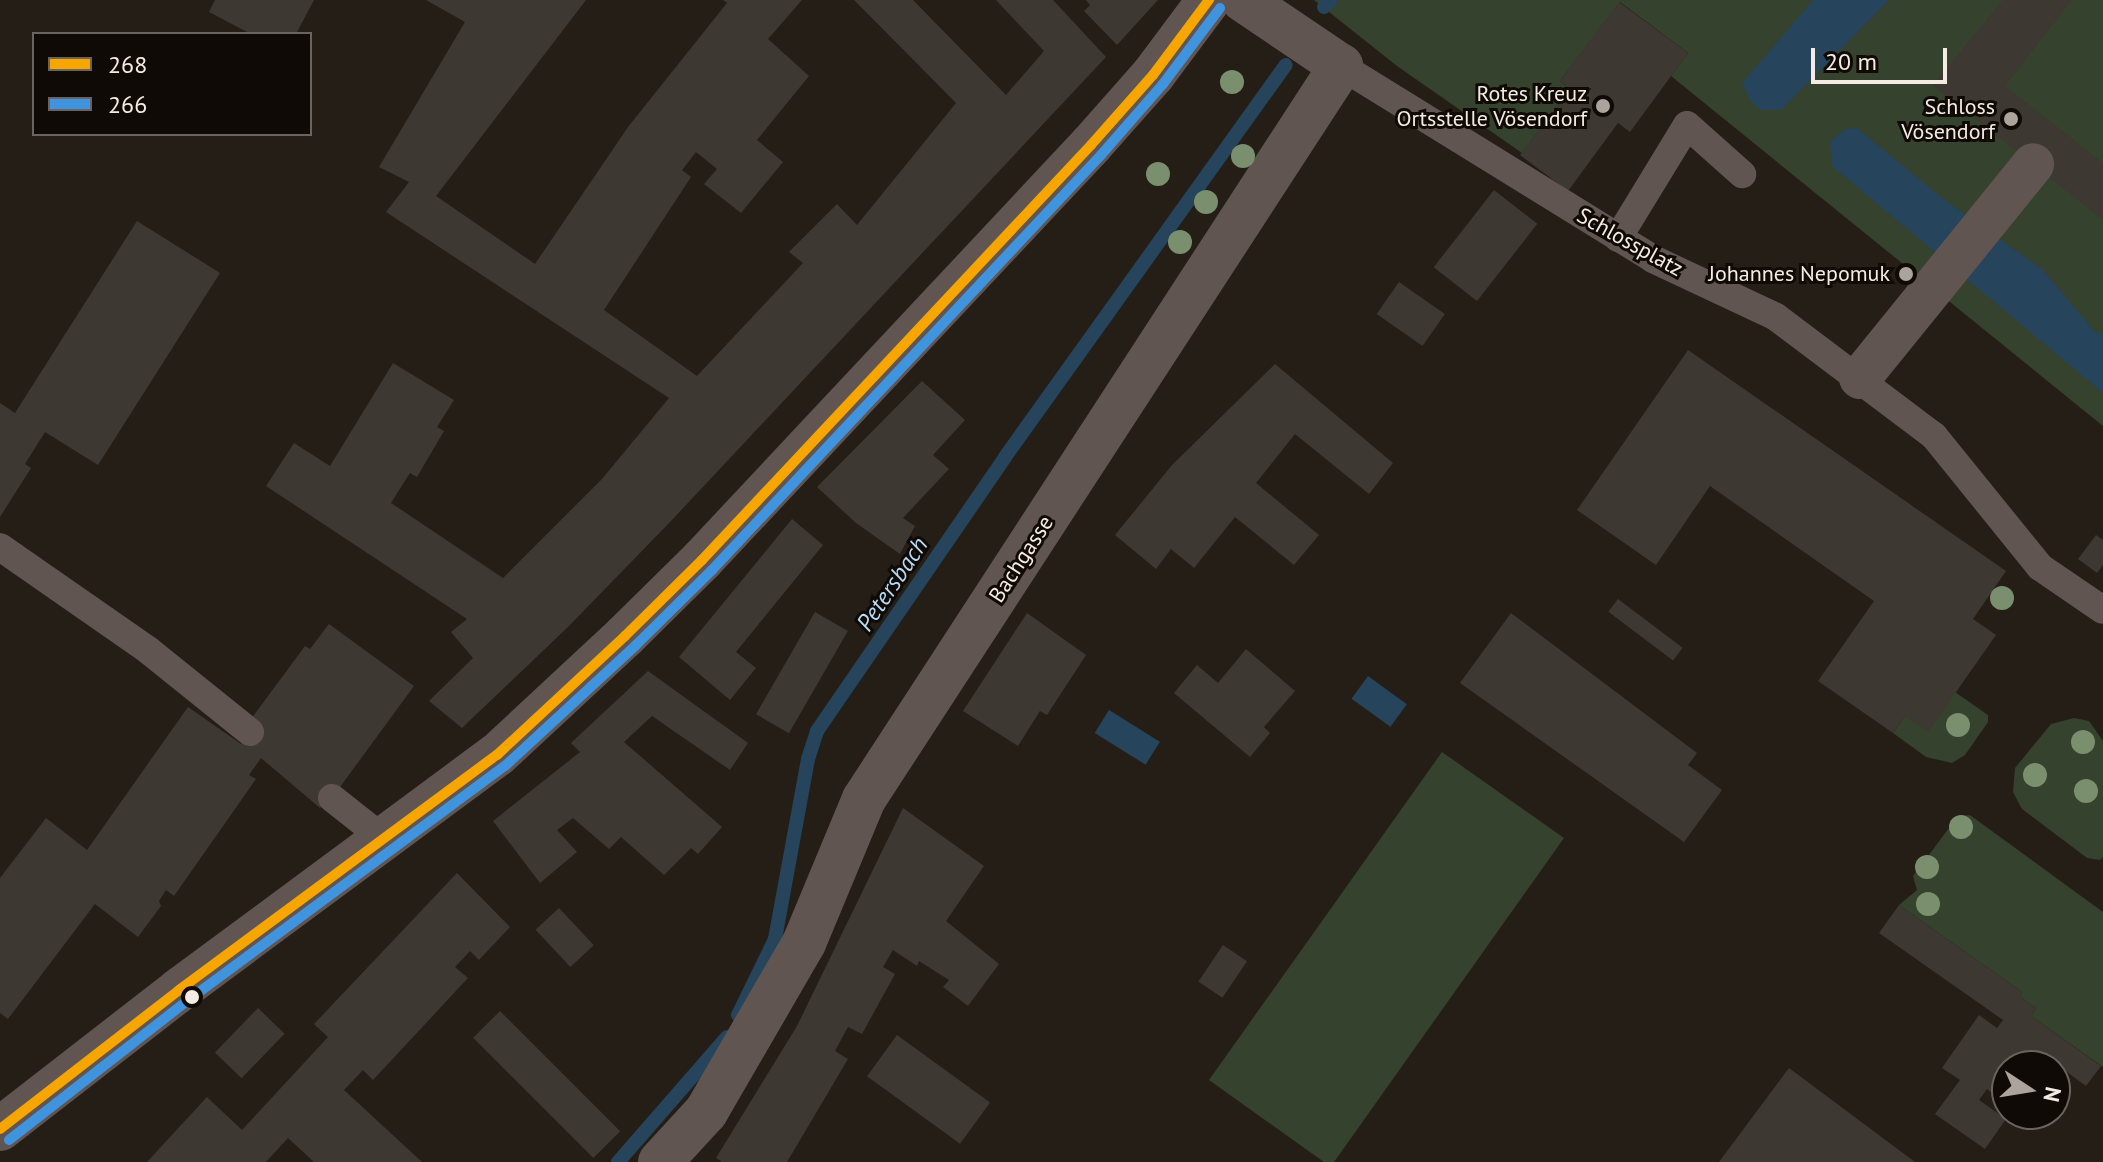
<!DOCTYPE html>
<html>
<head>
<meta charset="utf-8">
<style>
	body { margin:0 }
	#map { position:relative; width:2103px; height:1162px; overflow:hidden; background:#251e17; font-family:"PT Sans",sans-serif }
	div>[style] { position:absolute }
	.green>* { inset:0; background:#35422d }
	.water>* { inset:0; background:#26445b; transform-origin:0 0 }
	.stream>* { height:14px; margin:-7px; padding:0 7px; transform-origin:7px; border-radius:7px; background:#26445b }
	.building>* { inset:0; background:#3d3831; transform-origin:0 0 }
	.service>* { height:28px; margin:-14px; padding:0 14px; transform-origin:14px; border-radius:14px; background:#615552 }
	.pedestrian>* { height:42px; margin:-21px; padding:0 21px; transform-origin:21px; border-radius:21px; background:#615552 }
	.minor>* { height:44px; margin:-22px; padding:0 22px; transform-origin:22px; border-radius:22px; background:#615552 }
	.tertiary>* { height:44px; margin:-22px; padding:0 22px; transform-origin:22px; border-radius:22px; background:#615552 }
	.bus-1>* { height:10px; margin:-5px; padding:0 5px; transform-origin:5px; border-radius:5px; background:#f7a600 }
	.bus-2>* { height:10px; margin:-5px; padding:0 5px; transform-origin:5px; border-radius:5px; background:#4094de }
	.trees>* { width:24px; height:24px; margin:-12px; border-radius:50%; background:#7a8f6d }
	.dots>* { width:22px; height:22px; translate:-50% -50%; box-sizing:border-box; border:4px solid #0f0a05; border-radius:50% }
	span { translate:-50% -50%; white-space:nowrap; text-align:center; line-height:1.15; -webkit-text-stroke:6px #0f0a05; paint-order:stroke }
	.poi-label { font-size:22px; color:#f4ece3 }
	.right { translate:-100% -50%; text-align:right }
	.street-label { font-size:22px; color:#f4ece3 }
	.water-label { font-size:24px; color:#b9dbf7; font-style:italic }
	.legend { position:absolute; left:32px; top:32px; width:280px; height:104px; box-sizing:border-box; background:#0f0a05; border:2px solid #6b645e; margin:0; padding:10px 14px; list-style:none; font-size:24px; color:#f4ece3 }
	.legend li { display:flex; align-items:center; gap:16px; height:40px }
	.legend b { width:40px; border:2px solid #6b645e }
	.north { position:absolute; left:1991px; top:1050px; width:80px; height:80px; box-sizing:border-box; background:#0f0a05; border:2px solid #6b645e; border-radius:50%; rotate:102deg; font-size:22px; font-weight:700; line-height:32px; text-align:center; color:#f4ece3 }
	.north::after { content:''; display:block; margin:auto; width:28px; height:36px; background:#aca49c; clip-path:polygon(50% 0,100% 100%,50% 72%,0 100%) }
	.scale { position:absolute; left:1811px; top:48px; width:136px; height:36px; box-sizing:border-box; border:4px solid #f4ece3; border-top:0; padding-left:10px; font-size:24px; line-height:28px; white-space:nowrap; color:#f4ece3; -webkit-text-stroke:6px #0f0a05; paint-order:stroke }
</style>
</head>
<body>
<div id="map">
	<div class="green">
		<div style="clip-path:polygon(1314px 0,2103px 0,2103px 426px,1671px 76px,1688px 53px,1620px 2px,1560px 81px,1570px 89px,1522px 153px,1397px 66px)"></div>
		<div style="clip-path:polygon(1955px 692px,1988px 715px,1988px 722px,1965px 755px,1952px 763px,1926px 757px,1893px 733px,1905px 716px)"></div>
		<div style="clip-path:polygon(2074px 718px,2089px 721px,2103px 741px,2103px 857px,2100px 860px,2087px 858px,2022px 809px,2013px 792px,2015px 768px,2051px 724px)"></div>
		<div style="clip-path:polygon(1442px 752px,1564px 838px,1334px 1162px,1324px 1162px,1209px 1080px)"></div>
		<div style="clip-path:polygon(1970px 815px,2103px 912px,2103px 1067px,2031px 1016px,2036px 1008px,2020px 997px,2022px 992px,1899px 905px,1917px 890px,1913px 876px,1958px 816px)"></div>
	</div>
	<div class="water">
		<div style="clip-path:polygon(1813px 0,1889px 0,1781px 110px,1761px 110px,1750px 100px,1742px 83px)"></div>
		<div style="clip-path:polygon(1857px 128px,1942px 198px,2042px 269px,2094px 331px,2103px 335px,2103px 393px,1832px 166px,1830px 142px,1845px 129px)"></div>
		<div style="left:1368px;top:676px;width:48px;height:28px;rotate:36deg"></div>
		<div style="left:1109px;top:710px;width:60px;height:27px;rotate:32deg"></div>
	</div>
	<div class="stream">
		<div style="left:1324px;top:7px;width:10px;rotate:-45deg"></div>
		<div style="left:738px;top:1015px;width:85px;rotate:-64deg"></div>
		<div style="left:775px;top:939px;width:183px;rotate:-79.6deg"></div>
		<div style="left:808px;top:759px;width:29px;rotate:-72deg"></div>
		<div style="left:817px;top:731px;width:332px;rotate:-55.5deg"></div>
		<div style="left:1005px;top:457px;width:482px;rotate:-54.4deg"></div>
		<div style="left:618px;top:1162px;width:166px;rotate:-48.9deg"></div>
	</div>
	<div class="building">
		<div style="clip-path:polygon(215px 0,314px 0,296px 34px,251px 34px,209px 12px)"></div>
		<div style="clip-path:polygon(426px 0,586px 0,436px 196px,535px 264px,628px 127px,727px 3px,723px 0,802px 0,768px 39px,809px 76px,757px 140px,783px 162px,741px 213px,704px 184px,717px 169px,696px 152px,682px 170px,691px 177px,604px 310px,697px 376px,803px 263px,789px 252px,837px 204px,857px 225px,956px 103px,854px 0,913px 0,1006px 95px,1044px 51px,996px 0,1053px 0,1106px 57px,672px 520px,569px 626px,462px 728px,429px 701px,473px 658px,451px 632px,467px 619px,266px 486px,294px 443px,330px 466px,393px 363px,454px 400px,437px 427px,444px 431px,417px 477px,410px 473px,391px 503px,503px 578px,602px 479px,669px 398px,386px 212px,409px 182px,379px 167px,465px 22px)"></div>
		<div style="clip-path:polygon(1086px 0,1158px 0,1117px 45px,1084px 11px,1090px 5px)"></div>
		<div style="clip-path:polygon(2003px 0,2072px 0,2005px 86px,2103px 163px,2103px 220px,1933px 85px)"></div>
		<div style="clip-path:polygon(1619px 2px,1688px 53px,1630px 132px,1618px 123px,1568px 191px,1520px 155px,1570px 89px,1560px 81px)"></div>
		<div style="left:1494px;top:190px;width:55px;height:98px;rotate:38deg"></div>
		<div style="clip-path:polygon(137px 221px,220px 273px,98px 465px,45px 432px,25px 464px,31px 468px,0 517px,0 403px,15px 413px)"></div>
		<div style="left:1399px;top:282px;width:56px;height:39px;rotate:35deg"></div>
		<div style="clip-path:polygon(1688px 350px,2006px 571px,1973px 619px,1996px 635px,1928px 732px,1905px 716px,1893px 733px,1818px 681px,1874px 601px,1710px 486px,1656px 565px,1577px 510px)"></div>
		<div style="clip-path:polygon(1275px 364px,1393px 463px,1369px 494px,1295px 434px,1256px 483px,1319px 535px,1294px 565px,1235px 517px,1194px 568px,1171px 549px,1156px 569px,1115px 535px,1172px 465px)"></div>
		<div style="clip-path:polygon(922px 381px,965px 420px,933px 455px,949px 469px,903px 518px,915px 526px,900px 554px,856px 523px,817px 487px)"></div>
		<div style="clip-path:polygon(792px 519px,823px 545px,736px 652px,756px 668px,730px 700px,679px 657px)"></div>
		<div style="clip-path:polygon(2096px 535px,2103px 540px,2103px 565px,2097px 573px,2078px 559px)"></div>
		<div style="left:1618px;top:599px;width:81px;height:16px;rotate:37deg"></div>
		<div style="left:815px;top:612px;width:38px;height:118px;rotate:30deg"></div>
		<div style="clip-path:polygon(1027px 613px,1086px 655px,1047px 715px,1040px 711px,1018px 746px,963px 711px)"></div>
		<div style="clip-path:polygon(1511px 613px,1697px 753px,1688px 765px,1722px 790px,1684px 842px,1460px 683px)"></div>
		<div style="clip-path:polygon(329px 624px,414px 686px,332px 798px,320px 808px,261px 758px,249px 775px,256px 779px,174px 896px,166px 890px,159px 901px,161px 906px,138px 937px,95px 904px,8px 1019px,0 1013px,0 878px,46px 818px,87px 850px,188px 707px,241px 744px,257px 723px,251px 719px,305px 646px,310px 649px)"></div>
		<div style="clip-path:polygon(1246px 649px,1295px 691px,1264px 727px,1270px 733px,1250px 757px,1174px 693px,1197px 665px,1218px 683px)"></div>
		<div style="clip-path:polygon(648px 671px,748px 743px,730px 770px,652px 716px,624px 742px,722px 827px,698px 854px,691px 848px,664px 875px,621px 837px,609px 849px,573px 818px,557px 830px,577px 852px,540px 883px,493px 821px,580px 752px,571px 743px)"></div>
		<div style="clip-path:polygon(903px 808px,984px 866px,946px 921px,999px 964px,968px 1006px,943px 987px,949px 980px,919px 961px,917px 966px,893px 950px,883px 967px,895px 974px,862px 1034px,848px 1027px,835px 1051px,848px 1059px,787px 1162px,722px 1162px,716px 1158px,797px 1026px)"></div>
		<div style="clip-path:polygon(457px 873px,510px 927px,479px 960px,470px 951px,455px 967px,468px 978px,373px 1080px,363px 1070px,344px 1090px,422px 1162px,314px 1162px,288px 1138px,266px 1162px,147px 1162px,207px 1097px,242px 1130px,328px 1037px,314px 1024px)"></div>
		<div style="clip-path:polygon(1899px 905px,2022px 992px,2020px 997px,2036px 1008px,2031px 1016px,2101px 1066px,2086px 1086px,2052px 1061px,2050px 1066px,2028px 1050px,2017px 1066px,2007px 1066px,2007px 1080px,1996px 1096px,1987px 1089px,1979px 1100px,2006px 1119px,1985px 1149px,1935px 1114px,1960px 1080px,1942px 1068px,1979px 1015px,1997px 1028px,2003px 1020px,1879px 933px)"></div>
		<div style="left:559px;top:908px;width:51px;height:32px;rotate:47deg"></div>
		<div style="left:1223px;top:945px;width:29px;height:44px;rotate:34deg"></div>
		<div style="left:258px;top:1008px;width:37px;height:62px;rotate:44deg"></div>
		<div style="left:500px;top:1011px;width:170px;height:38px;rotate:45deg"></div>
		<div style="left:897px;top:1035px;width:115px;height:51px;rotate:36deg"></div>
		<div style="clip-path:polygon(1789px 1068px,1915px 1162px,1719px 1162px)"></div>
	</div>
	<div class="service">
		<div style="left:1341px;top:66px;width:367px;rotate:31.7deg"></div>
		<div style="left:1653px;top:259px;width:136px;rotate:25.2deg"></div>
		<div style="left:1776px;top:317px;width:198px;rotate:37deg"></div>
		<div style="left:1934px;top:436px;width:169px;rotate:51deg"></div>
		<div style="left:2040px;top:567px;width:76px;rotate:34.3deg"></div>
		<div style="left:1618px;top:238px;width:132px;rotate:-58.6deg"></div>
		<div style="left:1687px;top:125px;width:74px;rotate:41.7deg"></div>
		<div style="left:0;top:547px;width:180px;rotate:34.8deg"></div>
		<div style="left:148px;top:650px;width:131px;rotate:38.8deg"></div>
		<div style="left:332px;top:798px;width:66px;rotate:38.3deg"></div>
	</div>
	<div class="pedestrian">
		<div style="left:1860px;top:378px;width:275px;rotate:-51deg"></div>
	</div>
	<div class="minor">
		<div style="left:660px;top:1162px;width:68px;rotate:-47.4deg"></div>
		<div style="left:706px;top:1112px;width:195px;rotate:-59.9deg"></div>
		<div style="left:804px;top:943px;width:156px;rotate:-67.4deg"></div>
		<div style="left:864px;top:799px;width:875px;rotate:-56.95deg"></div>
		<div style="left:1341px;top:66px;width:118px;rotate:-146deg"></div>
	</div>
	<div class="tertiary">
		<div style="left:0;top:1129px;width:227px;rotate:-37.8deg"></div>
		<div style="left:179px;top:990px;width:395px;rotate:-36.5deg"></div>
		<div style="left:497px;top:755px;width:175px;rotate:-42.9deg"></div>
		<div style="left:625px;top:636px;width:108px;rotate:-44.6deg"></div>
		<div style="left:702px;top:560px;width:569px;rotate:-46.85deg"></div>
		<div style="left:1091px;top:145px;width:94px;rotate:-48.5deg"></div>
		<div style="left:1153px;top:75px;width:94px;rotate:-53.3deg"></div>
	</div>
	<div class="bus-1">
		<div style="left:0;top:1129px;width:227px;rotate:-37.8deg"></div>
		<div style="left:179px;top:990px;width:395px;rotate:-36.5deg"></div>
		<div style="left:497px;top:755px;width:175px;rotate:-42.9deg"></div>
		<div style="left:625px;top:636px;width:108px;rotate:-44.6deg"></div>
		<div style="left:702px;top:560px;width:569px;rotate:-46.85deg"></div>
		<div style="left:1091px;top:145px;width:94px;rotate:-48.5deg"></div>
		<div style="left:1153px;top:75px;width:94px;rotate:-53.3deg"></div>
	</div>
	<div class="bus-2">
		<div style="left:9px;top:1140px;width:226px;rotate:-38deg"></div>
		<div style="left:187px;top:1001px;width:395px;rotate:-36.5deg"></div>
		<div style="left:505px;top:766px;width:177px;rotate:-42.7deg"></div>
		<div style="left:635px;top:646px;width:108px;rotate:-44.6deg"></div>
		<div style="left:712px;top:570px;width:569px;rotate:-46.85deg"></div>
		<div style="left:1101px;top:155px;width:94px;rotate:-48.9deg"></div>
		<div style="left:1163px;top:84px;width:95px;rotate:-53.1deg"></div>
	</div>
	<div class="trees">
		<div style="left:1232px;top:82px"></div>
		<div style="left:1243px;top:156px"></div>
		<div style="left:1158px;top:174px"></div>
		<div style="left:1206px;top:202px"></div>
		<div style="left:1180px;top:242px"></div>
		<div style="left:2002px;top:598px"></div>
		<div style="left:1958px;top:725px"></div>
		<div style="left:2083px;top:742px"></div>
		<div style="left:2035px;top:775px"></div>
		<div style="left:2086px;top:791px"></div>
		<div style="left:1961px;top:827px"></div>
		<div style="left:1927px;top:867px"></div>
		<div style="left:1928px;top:904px"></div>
	</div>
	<div class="dots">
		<div style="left:1603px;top:106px;background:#aca49c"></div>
		<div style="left:2011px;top:119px;background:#aca49c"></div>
		<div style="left:1906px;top:274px;background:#aca49c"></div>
		<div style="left:192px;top:997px;background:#f4ece3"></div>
	</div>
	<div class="poi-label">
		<span class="right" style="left:1587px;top:106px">Rotes Kreuz<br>Ortsstelle Vösendorf</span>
		<span class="right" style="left:1995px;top:119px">Schloss<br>Vösendorf</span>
		<span class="right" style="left:1890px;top:274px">Johannes Nepomuk</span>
	</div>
	<div class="street-label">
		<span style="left:1630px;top:242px;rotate:29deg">Schlossplatz</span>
		<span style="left:1021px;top:559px;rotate:-57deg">Bachgasse</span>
	</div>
	<div class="water-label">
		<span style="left:892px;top:584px;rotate:-56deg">Petersbach</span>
	</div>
	<ul class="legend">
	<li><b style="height:10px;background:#f7a600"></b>268</li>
	<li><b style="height:10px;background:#4094de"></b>266</li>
	</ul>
	<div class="north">N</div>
	<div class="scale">20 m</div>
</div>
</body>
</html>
